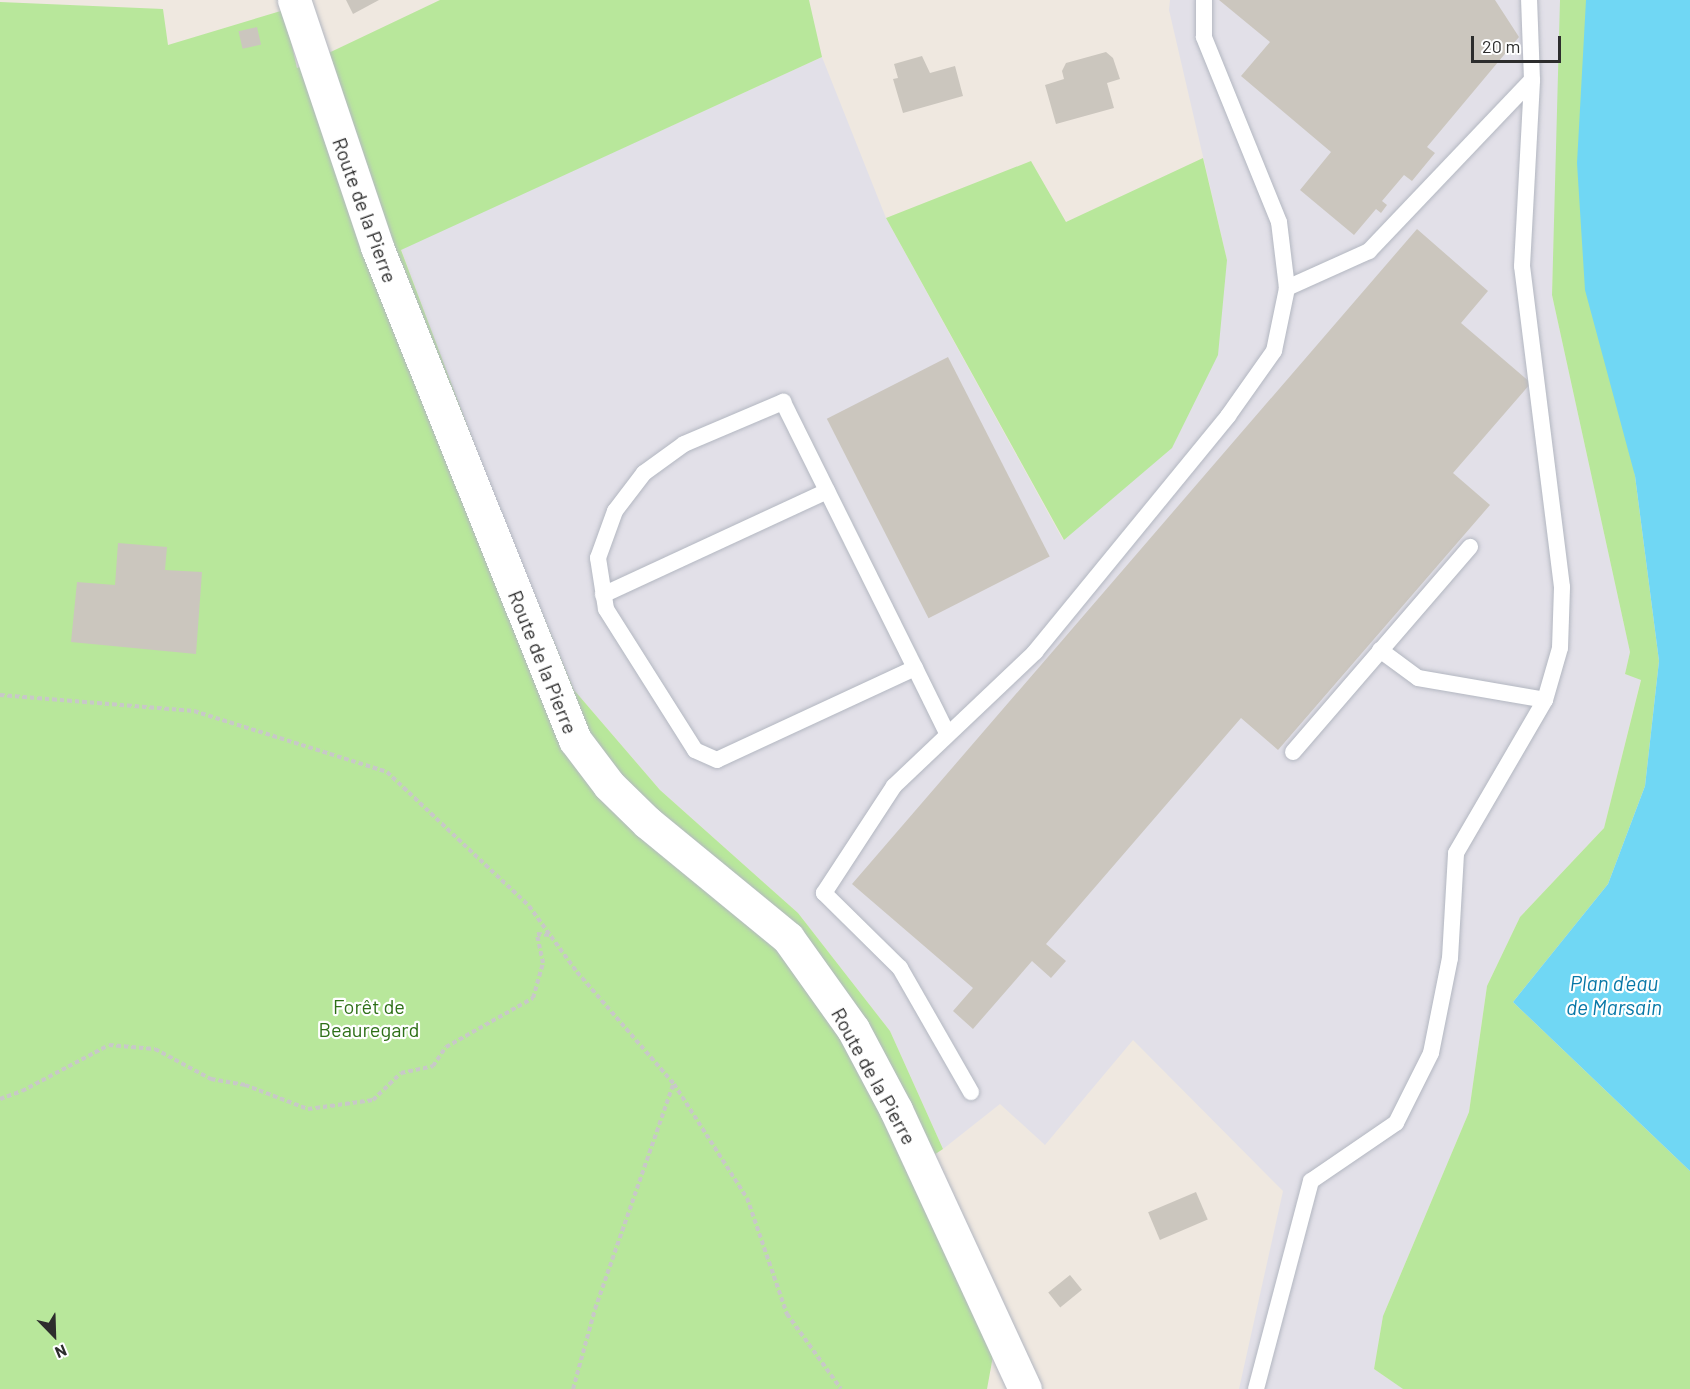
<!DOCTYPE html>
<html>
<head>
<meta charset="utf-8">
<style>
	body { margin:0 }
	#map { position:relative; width:1690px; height:1389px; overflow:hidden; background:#efe8e0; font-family:Barlow,sans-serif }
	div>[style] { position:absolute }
	.industrial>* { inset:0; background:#e2e0e8 }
	.green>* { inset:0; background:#b8e79b }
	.water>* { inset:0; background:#70d7f4 }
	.building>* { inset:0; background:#cbc6be; transform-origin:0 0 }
	.path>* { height:4px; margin-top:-2px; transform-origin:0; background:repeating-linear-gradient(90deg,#c8c8c8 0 4.5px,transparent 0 7.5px) }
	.roads { filter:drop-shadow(0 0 2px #b3b7c1) drop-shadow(0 0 2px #b3b7c1) }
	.service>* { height:16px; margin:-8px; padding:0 8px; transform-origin:8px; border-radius:8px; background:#fff }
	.tertiary>* { height:33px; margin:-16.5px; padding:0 16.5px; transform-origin:16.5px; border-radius:16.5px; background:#fff }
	span { translate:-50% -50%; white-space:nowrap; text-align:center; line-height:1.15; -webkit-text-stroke:4.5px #fff; paint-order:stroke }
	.street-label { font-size:20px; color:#2d2d2d }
	.park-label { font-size:20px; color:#2e7018 }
	.water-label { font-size:21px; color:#0878a7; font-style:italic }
	.north { position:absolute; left:24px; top:1305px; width:60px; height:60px; -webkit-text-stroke:4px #fff; paint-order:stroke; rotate:157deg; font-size:16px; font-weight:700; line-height:24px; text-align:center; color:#2d2d2d }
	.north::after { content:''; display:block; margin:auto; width:21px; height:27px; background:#2d2d2d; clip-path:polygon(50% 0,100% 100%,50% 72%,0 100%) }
	.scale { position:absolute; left:1471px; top:36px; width:90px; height:27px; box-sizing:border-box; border:3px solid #2d2d2d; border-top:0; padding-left:8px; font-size:18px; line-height:21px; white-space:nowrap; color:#2d2d2d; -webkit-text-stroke:4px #fff; paint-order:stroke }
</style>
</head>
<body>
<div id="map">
	<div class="industrial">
		<div style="clip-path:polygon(1170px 0,1560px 0,1561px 7px,1552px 295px,1630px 652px,1625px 674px,1641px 679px,1604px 828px,1520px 917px,1487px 986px,1469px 1112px,1383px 1316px,1374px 1369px,1403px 1389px,1239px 1389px,1283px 1191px,1133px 1040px,1045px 1145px,1000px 1104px,943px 1149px,890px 1031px,798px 913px,660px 790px,574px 690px,495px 499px,401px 249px,822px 57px,886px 218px,1063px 540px,1227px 260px,1169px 10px)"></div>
	</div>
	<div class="green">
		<div style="clip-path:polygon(440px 0,809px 0,822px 57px,401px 250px,495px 499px,574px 690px,660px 790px,798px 913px,890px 1031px,943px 1149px,911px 1170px,993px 1356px,987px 1389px,0 1389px,0 2px,163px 9px,168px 45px,284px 10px,297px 68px)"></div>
		<div style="clip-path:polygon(1560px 0,1586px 0,1587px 10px,1635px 476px,1659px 661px,1645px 786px,1608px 884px,1513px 1002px,1690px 1171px,1690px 1389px,1403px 1389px,1374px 1369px,1383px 1316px,1469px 1112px,1487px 986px,1520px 917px,1604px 828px,1641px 680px,1625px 674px,1630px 652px,1552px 295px)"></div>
		<div style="clip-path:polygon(1203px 158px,1227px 260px,1218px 355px,1172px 448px,1064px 540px,886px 218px,1031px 161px,1066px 222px)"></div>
	</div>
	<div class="water">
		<div style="clip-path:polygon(1586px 0,1690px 0,1690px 1171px,1513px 1002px,1608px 884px,1645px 786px,1659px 661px,1635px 476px,1585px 290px,1577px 163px)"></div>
	</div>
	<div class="building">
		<div style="clip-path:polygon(346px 0,379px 0,353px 14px)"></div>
		<div style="clip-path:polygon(1219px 0,1495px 0,1519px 37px,1427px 147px,1435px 153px,1412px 181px,1404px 175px,1382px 201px,1387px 205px,1381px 213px,1376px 209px,1354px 235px,1300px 190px,1331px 152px,1241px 76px,1270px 42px)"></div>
		<div style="left:257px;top:27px;width:18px;height:19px;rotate:77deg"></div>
		<div style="clip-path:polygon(1106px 52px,1113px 58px,1120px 79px,1107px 83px,1114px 108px,1056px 124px,1045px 85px,1064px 79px,1062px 71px,1066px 63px)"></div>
		<div style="clip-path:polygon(922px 56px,930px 73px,955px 66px,963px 96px,903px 113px,893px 79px,898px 78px,894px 64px)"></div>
		<div style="clip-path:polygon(1417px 229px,1488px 291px,1461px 323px,1531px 383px,1453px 473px,1490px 505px,1278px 750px,1241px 718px,1046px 944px,1066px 961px,1051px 978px,1032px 961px,973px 1029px,953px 1011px,973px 988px,852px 884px)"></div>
		<div style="left:948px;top:357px;width:224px;height:136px;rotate:63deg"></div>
		<div style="clip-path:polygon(118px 543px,167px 547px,165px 570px,202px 572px,196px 654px,71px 642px,77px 582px,115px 585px)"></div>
		<div style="left:1196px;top:1192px;width:30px;height:52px;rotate:67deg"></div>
		<div style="left:1070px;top:1275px;width:19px;height:28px;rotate:51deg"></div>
	</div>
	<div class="path">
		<div style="left:0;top:695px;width:195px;rotate:4.7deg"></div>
		<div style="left:194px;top:711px;width:202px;rotate:17.5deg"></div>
		<div style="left:387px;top:772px;width:195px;rotate:43.3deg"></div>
		<div style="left:529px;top:906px;width:82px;rotate:54deg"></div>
		<div style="left:577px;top:972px;width:148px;rotate:49.1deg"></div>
		<div style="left:674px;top:1084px;width:135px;rotate:57.4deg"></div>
		<div style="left:747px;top:1198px;width:123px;rotate:71deg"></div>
		<div style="left:787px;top:1314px;width:92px;rotate:54.2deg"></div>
		<div style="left:0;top:1099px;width:23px;rotate:-20deg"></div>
		<div style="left:22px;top:1091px;width:98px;rotate:-27.9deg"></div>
		<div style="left:109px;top:1045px;width:46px;rotate:5deg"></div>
		<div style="left:155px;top:1049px;width:64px;rotate:28.2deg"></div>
		<div style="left:211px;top:1079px;width:35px;rotate:10deg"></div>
		<div style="left:245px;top:1085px;width:67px;rotate:20.9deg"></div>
		<div style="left:308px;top:1109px;width:66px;rotate:-7.9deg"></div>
		<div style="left:373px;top:1100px;width:39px;rotate:-44deg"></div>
		<div style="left:401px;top:1073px;width:33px;rotate:-12deg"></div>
		<div style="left:433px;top:1066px;width:23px;rotate:-56deg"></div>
		<div style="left:446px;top:1047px;width:100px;rotate:-29.4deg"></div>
		<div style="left:533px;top:998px;width:36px;rotate:-74deg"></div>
		<div style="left:543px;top:963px;width:30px;rotate:-102deg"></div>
		<div style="left:537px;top:934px;width:13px;rotate:4deg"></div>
		<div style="left:573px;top:1389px;width:83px;rotate:-74.6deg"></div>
		<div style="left:595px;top:1309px;width:237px;rotate:-70.8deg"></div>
	</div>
	<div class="roads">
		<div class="service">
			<div style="left:1287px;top:288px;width:90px;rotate:-24.3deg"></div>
			<div style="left:1369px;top:251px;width:236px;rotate:-46.4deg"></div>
			<div style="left:603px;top:595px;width:247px;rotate:-24.9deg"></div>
			<div style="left:1380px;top:650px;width:47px;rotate:36.4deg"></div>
			<div style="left:1418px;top:678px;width:129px;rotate:9.8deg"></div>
			<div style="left:915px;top:668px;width:218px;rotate:155.1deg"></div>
			<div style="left:717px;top:760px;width:24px;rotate:-156deg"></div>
			<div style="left:695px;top:750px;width:167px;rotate:-122.3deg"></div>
			<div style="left:606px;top:609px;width:52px;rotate:-98.9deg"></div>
			<div style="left:598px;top:558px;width:50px;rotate:-70.1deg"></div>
			<div style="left:615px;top:511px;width:48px;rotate:-52.7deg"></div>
			<div style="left:644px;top:473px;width:49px;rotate:-35.9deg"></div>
			<div style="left:684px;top:444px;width:108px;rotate:-23deg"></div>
			<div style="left:783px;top:402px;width:297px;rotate:63.6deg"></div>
			<div style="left:915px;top:668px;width:72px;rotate:63.8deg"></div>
			<div style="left:1293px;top:752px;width:271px;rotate:-49.2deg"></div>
			<div style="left:971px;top:1092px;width:143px;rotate:-119.8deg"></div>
			<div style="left:900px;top:968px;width:107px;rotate:-135.4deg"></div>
			<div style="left:824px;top:893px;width:128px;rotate:-56.8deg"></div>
			<div style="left:894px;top:786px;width:195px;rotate:-43.5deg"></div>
			<div style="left:1035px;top:652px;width:305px;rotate:-50.7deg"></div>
			<div style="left:1228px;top:416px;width:80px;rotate:-54.7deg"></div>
			<div style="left:1274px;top:351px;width:64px;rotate:-78.3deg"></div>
			<div style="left:1287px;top:288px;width:66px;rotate:-96.9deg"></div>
			<div style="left:1279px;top:222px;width:200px;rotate:-112.1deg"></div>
			<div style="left:1204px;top:37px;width:37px;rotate:-90deg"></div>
			<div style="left:1256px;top:1389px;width:215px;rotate:-75.2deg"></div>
			<div style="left:1311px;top:1181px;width:103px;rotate:-34.3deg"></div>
			<div style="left:1396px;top:1123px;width:78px;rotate:-63.4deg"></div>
			<div style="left:1431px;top:1053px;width:97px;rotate:-78.7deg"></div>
			<div style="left:1450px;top:958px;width:105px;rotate:-86.7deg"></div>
			<div style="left:1456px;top:853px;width:177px;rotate:-59.8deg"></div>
			<div style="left:1545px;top:700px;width:54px;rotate:-73.9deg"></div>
			<div style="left:1560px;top:648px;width:61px;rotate:-88.1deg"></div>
			<div style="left:1562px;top:587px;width:323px;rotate:-97.1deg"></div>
			<div style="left:1522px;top:266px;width:186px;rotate:-86.9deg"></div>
			<div style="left:1532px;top:80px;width:80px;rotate:-92.1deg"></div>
		</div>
		<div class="tertiary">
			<div style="left:294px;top:0;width:261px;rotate:71.4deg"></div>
			<div style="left:377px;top:247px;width:531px;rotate:68.12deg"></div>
			<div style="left:575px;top:740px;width:56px;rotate:52.9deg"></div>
			<div style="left:609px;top:785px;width:54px;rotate:44.3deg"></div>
			<div style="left:648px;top:823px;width:181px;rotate:39.4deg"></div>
			<div style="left:788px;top:938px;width:112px;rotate:54.5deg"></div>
			<div style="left:853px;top:1029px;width:92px;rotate:62deg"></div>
			<div style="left:896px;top:1110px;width:307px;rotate:65.2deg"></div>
		</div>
	</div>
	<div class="street-label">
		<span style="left:365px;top:210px;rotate:70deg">Route de la Pierre</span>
		<span style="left:543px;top:662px;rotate:68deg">Route de la Pierre</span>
		<span style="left:874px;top:1076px;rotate:61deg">Route de la Pierre</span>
	</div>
	<div class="park-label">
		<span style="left:369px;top:1018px">Forêt de<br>Beauregard</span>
	</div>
	<div class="water-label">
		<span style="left:1614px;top:995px">Plan d'eau<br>de Marsain</span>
	</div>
	<div class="north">N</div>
	<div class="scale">20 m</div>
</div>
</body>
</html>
